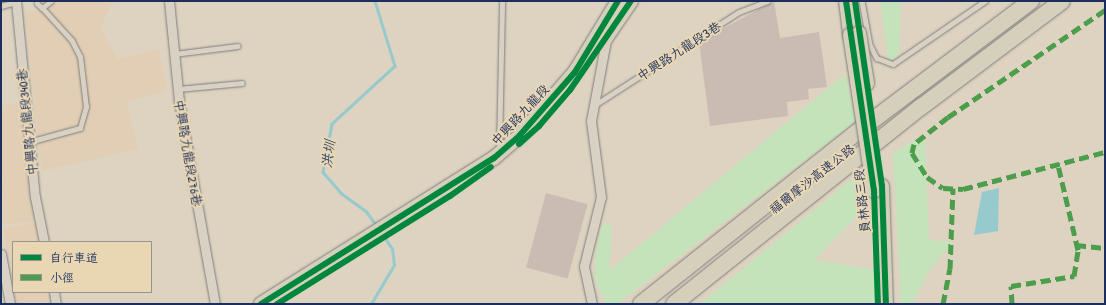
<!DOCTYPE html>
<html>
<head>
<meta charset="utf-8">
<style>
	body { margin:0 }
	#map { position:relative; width:1106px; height:305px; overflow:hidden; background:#ddd3c0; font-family:"Patrick Hand","LXGW WenKai TC",sans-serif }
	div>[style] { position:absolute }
	.built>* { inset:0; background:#e2ceb4; transform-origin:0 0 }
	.green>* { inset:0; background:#c5e3bb }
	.water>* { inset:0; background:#96cacd }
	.stream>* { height:2.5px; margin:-1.25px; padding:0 1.25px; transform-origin:1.25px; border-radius:1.25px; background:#96cacd }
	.building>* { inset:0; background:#cabcb2; transform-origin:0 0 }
	.roads { filter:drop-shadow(0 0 1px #7e7e7e) drop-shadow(0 0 1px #7e7e7e) }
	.service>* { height:4.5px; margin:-2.25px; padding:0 2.25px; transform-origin:2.25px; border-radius:2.25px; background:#d9d1c4 }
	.minor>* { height:9px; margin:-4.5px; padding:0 4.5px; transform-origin:4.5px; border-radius:4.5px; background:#d9d1c4 }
	.primary>* { height:14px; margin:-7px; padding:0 7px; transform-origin:7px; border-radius:7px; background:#d6cfbb }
	.motorway>* { height:16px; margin:-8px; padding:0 8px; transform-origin:8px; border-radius:8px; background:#d6cfbb }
	.bridges { filter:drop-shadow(0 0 1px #7e7e7e) drop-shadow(0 0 1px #7e7e7e) }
	.primary-bridge>* { height:14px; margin:-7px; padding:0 7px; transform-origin:7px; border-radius:7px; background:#d6cfbb }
	.quiet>* { height:5px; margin-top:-2.5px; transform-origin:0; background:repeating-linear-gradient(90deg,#4c9d4c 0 10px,transparent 0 15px) }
	.cycleway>* { height:6px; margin:-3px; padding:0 3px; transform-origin:3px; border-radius:3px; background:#00873e }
	span { translate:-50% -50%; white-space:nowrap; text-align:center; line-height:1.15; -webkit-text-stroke:4px #e9d7b4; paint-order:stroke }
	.street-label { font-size:13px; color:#1b2f5e }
	.water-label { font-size:14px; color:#294670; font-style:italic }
	.frame { position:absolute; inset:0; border:2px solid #1b2f5e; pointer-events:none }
	.legend { position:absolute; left:12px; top:241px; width:140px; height:52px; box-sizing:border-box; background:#e9d7b4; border:1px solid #979492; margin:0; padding:5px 7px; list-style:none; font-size:12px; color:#1b2f5e }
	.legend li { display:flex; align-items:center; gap:8px; height:20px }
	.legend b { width:20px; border:1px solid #979492 }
</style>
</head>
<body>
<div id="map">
	<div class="built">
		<div style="clip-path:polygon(55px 1px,113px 1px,100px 28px,117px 59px,159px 49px,167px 90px,126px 102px,138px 149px,42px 171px,25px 12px,43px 10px)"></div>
		<div style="clip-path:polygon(19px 102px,35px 222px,3px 224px,1px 106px)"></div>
		<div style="clip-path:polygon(36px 223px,40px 242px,13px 242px,13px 283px,3px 228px)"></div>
		<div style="left:15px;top:292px;width:35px;height:12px"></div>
	</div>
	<div class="green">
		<div style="clip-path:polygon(880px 1px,901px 1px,899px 54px,889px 63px)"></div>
		<div style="clip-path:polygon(845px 74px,856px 121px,617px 304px,607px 304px,595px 281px,595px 258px,602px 224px,612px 226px,609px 271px)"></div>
		<div style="clip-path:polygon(925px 134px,929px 240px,953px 242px,930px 269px,912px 304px,901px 304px,893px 153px)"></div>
		<div style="clip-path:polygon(860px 172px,869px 204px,814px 260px,876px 270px,877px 304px,700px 304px)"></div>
	</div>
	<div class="water">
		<div style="clip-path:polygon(999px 188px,998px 231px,974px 235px,982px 192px)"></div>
	</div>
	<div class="stream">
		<div style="left:375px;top:1px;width:68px;rotate:72.9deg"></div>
		<div style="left:395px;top:66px;width:86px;rotate:137.4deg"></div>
		<div style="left:332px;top:124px;width:49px;rotate:100.6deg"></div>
		<div style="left:323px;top:172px;width:28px;rotate:49deg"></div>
		<div style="left:341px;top:193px;width:31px;rotate:36deg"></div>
		<div style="left:366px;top:211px;width:19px;rotate:54deg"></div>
		<div style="left:371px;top:304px;width:45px;rotate:-59.5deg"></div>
		<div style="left:394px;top:265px;width:16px;rotate:-97deg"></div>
		<div style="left:392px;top:249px;width:18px;rotate:-124deg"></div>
	</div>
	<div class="building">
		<div style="clip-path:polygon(774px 1px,780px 38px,819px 32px,827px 87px,808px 89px,809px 99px,787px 102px,788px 116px,710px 126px,699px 42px)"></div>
		<div style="left:546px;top:193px;width:43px;height:77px;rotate:15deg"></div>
	</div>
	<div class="roads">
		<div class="service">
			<div style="left:862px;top:1px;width:45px;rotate:79.7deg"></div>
			<div style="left:870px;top:45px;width:15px;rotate:62deg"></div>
			<div style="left:877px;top:58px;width:17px;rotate:21deg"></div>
			<div style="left:893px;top:64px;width:112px;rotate:-34.4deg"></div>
			<div style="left:37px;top:3px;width:7px;rotate:45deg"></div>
			<div style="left:42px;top:8px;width:11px;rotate:-38deg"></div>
			<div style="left:1px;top:6px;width:16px;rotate:-15deg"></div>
			<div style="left:174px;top:54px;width:64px;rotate:-7.2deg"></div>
			<div style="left:178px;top:89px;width:64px;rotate:-5.4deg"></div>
			<div style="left:595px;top:105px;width:171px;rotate:-32.9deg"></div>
			<div style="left:739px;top:12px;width:30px;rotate:-21deg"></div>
			<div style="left:29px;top:142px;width:53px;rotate:-15.4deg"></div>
			<div style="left:80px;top:128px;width:22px;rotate:-74deg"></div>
			<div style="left:86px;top:107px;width:50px;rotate:-96.8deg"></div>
			<div style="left:80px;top:57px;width:18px;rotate:-117deg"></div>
			<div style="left:72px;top:41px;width:45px;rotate:-132.3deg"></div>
			<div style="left:499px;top:149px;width:148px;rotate:-88.8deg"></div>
		</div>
		<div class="minor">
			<div style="left:16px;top:1px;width:197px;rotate:84.5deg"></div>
			<div style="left:35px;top:197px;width:46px;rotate:78.7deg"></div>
			<div style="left:169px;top:1px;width:101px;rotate:84.3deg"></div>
			<div style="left:179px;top:102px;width:205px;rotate:79.9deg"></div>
			<div style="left:1px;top:254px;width:51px;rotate:79.8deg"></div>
			<div style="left:54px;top:292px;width:12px;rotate:81deg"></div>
			<div style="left:592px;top:304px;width:39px;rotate:-102deg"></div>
			<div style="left:584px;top:266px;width:71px;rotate:-76.2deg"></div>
			<div style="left:601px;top:197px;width:77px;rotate:-97.5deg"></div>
			<div style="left:591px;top:121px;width:82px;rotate:-79.5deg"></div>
		</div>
		<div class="primary">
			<div style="left:846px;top:1px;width:34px;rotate:83deg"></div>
			<div style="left:601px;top:45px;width:53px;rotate:-55.7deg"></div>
			<div style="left:882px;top:186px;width:118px;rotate:88.1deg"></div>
			<div style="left:261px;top:304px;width:275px;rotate:-32.1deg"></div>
			<div style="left:494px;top:158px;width:35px;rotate:-41deg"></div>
			<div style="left:520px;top:135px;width:84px;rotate:-48.9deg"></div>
			<div style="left:575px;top:72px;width:83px;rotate:-58.8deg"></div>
		</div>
		<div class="motorway">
			<div style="left:641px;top:304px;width:281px;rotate:-38.5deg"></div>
			<div style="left:861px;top:129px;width:213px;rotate:-37deg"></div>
			<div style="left:674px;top:304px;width:316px;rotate:-38.6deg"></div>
			<div style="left:921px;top:107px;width:176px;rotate:-36.9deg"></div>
		</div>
	</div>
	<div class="bridges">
		<div class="primary-bridge">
			<div style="left:859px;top:33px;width:51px;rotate:80.9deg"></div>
			<div style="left:850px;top:35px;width:158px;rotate:81.3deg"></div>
		</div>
	</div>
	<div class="quiet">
		<div style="left:1105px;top:10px;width:190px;rotate:145.7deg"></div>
		<div style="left:948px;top:117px;width:43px;rotate:141.5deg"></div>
		<div style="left:914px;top:144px;width:9px;rotate:103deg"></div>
		<div style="left:912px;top:153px;width:28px;rotate:58deg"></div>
		<div style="left:927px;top:177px;width:19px;rotate:35deg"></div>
		<div style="left:943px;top:188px;width:20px;rotate:3deg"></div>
		<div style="left:963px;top:189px;width:147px;rotate:-14.6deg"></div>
		<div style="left:1076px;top:245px;width:29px;rotate:6deg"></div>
		<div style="left:943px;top:304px;width:36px;rotate:-79deg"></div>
		<div style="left:950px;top:269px;width:81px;rotate:-87.9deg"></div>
		<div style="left:1012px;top:304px;width:18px;rotate:-93deg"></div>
		<div style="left:1011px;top:286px;width:64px;rotate:-9deg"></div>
		<div style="left:1074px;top:276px;width:26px;rotate:-81deg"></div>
		<div style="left:1078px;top:250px;width:87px;rotate:-103.2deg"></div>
	</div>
	<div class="cycleway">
		<div style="left:846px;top:1px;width:192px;rotate:81.6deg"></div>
		<div style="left:874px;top:191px;width:113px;rotate:88deg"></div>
		<div style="left:855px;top:1px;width:187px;rotate:81.7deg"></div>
		<div style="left:882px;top:186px;width:118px;rotate:88.1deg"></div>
		<div style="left:519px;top:144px;width:27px;rotate:-42deg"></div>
		<div style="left:539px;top:126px;width:48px;rotate:-49.3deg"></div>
		<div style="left:570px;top:90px;width:108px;rotate:-55.6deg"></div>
		<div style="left:261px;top:304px;width:275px;rotate:-32.1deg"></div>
		<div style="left:494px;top:158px;width:35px;rotate:-41deg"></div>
		<div style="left:520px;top:135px;width:84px;rotate:-48.9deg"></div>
		<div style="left:575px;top:72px;width:83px;rotate:-58.8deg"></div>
		<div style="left:277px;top:304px;width:204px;rotate:-32deg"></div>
		<div style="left:450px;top:196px;width:50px;rotate:-35.3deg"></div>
	</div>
	<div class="street-label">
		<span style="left:679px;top:51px;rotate:-33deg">中興路九龍段3巷</span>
		<span style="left:520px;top:115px;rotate:-47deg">中興路九龍段</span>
		<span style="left:27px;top:122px;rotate:-96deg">中興路九龍段340巷</span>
		<span style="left:188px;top:153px;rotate:80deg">中興路九龍段276巷</span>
		<span style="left:812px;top:179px;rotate:-38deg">福爾摩沙高速公路</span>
		<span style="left:862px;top:201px;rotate:-96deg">員林路三段</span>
	</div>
	<div class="water-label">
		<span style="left:328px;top:154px;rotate:-83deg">洪圳</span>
	</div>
	<div class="frame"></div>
	<ul class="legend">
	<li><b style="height:5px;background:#00873e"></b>自行車道</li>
	<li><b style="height:5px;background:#4c9d4c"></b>小徑</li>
	</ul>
</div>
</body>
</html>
